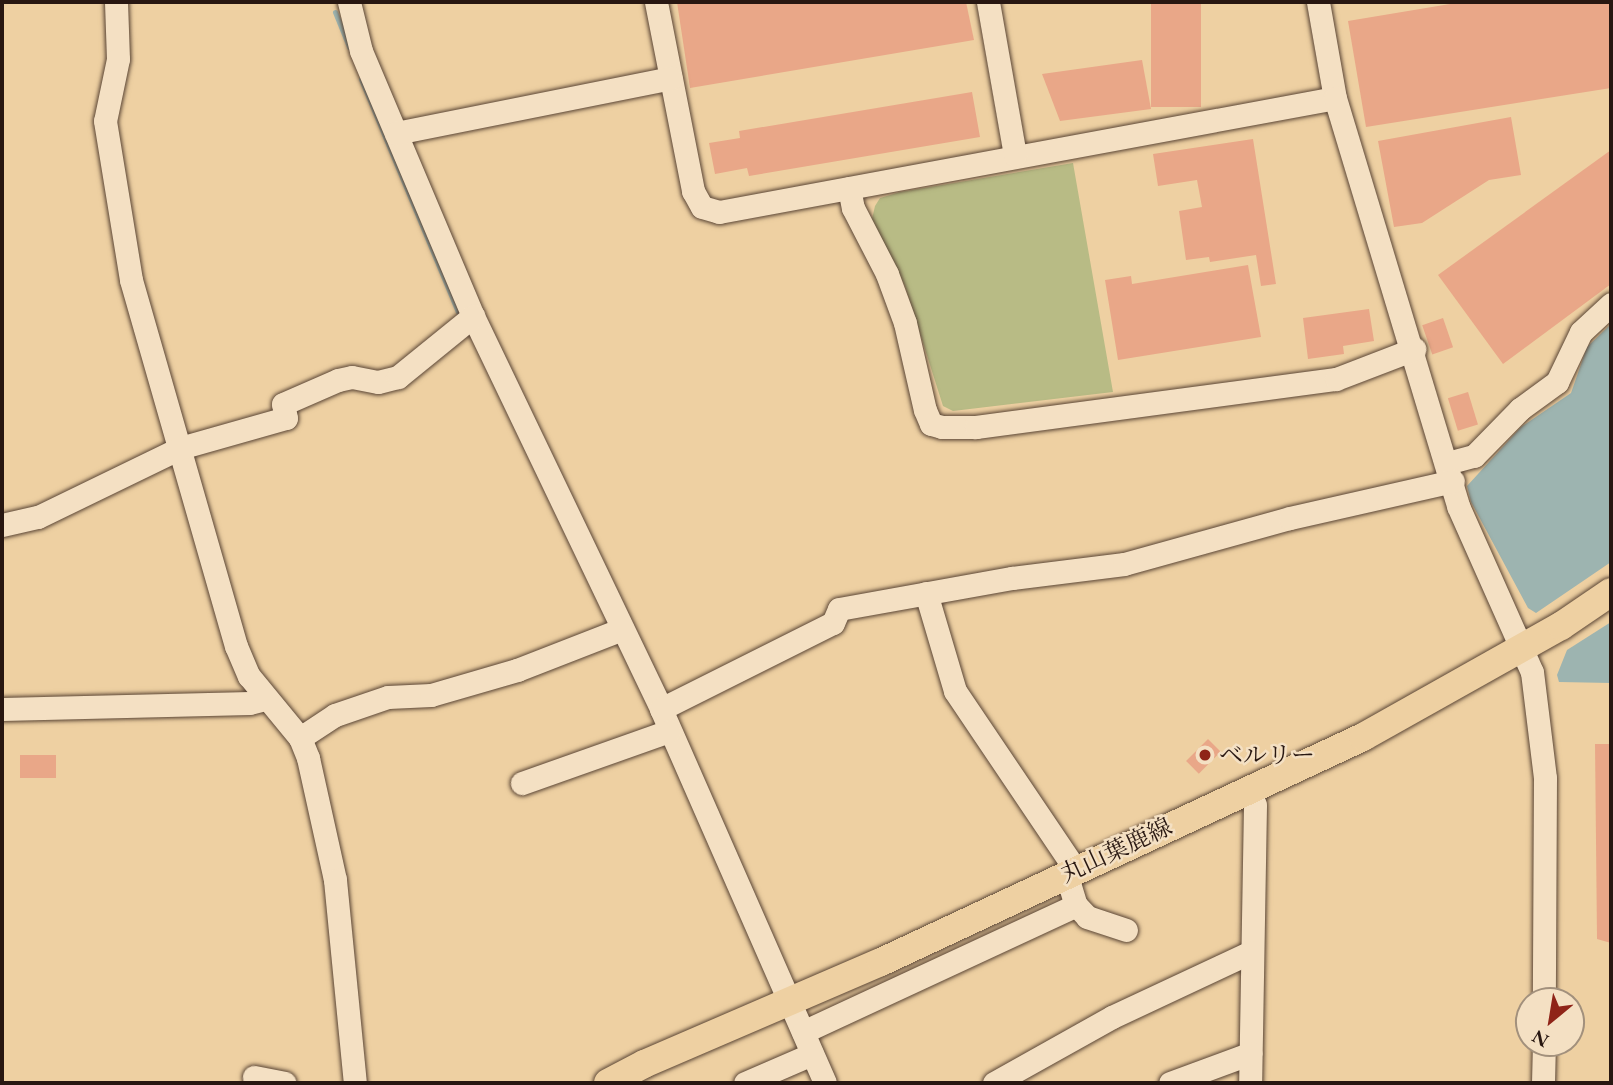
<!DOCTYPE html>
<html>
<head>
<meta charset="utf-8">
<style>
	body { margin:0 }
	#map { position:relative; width:1613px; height:1085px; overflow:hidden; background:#eed0a2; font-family:"EB Garamond","Noto Serif JP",serif }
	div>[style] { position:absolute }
	.green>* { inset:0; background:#b8bb85 }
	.water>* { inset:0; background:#9db4b0 }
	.stream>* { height:5px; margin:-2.5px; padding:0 2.5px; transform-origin:2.5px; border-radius:2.5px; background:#9db4b0 }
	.building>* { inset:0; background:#e9a788; transform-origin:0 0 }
	.roads { filter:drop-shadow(0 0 2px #5a4535) drop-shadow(0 0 2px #5a4535) }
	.minor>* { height:23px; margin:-11.5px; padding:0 11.5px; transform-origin:11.5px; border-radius:11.5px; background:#f4e0c3 }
	.major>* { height:28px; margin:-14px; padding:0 14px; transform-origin:14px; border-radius:14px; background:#eed0a2 }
	.dots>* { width:19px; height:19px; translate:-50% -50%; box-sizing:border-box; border:4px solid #f4e0c3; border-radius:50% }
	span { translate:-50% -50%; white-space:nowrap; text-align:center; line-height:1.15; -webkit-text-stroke:5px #f4e0c3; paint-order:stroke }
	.poi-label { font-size:24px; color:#281711 }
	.left { translate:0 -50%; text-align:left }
	.street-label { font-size:24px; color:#281711 }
	.frame { position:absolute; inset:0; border:4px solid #281711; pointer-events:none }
	.north { position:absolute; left:1515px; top:987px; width:70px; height:70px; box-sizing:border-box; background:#f4e0c3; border:2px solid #a2907c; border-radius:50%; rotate:210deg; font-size:19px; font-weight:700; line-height:28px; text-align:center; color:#281711 }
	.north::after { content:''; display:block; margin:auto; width:24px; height:32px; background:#8f2418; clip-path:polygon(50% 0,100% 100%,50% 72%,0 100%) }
</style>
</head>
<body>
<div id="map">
	<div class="green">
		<div style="clip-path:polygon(1073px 163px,1113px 392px,953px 411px,943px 406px,905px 286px,872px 219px,875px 206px,880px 198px,900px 192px)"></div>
	</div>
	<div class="water">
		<div style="clip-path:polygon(1611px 324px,1611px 562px,1536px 613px,1528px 608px,1471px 502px,1467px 486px,1521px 427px,1571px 393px,1587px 347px)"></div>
		<div style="clip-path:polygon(1611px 622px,1611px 683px,1559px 682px,1557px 675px,1567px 650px)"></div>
	</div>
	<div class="stream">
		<div style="left:335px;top:12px;width:38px;rotate:68deg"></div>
		<div style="left:361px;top:79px;width:252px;rotate:67.4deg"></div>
	</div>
	<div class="building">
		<div style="clip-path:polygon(677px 2px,966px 2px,974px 40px,690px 88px)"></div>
		<div style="left:1151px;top:2px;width:50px;height:105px"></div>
		<div style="clip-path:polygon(1462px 2px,1611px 2px,1611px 88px,1366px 127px,1348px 21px)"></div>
		<div style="clip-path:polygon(1142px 60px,1151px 109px,1060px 121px,1042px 74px)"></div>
		<div style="clip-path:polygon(972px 92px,980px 137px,749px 176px,747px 168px,715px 174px,709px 143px,740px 138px,739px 131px)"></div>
		<div style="clip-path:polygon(1511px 117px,1521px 175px,1489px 180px,1422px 223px,1394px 227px,1378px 141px)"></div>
		<div style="clip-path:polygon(1253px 139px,1276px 284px,1261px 286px,1256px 255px,1210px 262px,1209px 257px,1186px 260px,1179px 211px,1202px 207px,1197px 180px,1158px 186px,1153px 154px)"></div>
		<div style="clip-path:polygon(1611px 150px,1611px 284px,1503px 364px,1438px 275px)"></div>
		<div style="clip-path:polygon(1248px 265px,1261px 337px,1118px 360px,1105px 280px,1131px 276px,1132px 284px)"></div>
		<div style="clip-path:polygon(1369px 309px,1374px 341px,1343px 346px,1344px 354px,1308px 359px,1303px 318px)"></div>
		<div style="left:1443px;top:318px;width:31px;height:22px;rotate:71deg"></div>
		<div style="left:1468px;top:392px;width:34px;height:21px;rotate:73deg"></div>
		<div style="left:1208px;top:739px;width:18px;height:31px;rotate:45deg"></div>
		<div style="clip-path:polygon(1595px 744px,1611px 744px,1611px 943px,1597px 939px)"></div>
		<div style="left:20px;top:755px;width:36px;height:23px"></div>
	</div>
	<div class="roads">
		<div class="minor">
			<div style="left:116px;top:2px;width:57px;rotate:88deg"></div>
			<div style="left:118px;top:59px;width:63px;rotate:101.8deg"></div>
			<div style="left:105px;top:121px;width:161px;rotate:80.7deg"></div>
			<div style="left:131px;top:280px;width:381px;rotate:74deg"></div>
			<div style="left:236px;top:646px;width:33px;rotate:67deg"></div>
			<div style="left:249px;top:676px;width:80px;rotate:50.6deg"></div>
			<div style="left:300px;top:738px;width:22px;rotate:68deg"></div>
			<div style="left:308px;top:758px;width:125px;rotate:77.5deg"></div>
			<div style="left:335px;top:880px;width:204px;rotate:84.4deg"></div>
			<div style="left:349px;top:2px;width:50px;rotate:76.2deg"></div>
			<div style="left:361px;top:51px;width:288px;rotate:67.1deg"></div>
			<div style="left:473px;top:316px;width:436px;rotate:64.4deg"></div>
			<div style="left:661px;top:709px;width:408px;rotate:66.3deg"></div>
			<div style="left:656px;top:2px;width:193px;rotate:78.9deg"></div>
			<div style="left:693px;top:191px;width:18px;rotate:61deg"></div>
			<div style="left:702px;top:207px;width:18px;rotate:16deg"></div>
			<div style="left:719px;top:212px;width:626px;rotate:-10.48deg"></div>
			<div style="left:988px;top:2px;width:155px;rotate:80deg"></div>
			<div style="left:1318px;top:2px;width:97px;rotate:80deg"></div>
			<div style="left:1335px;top:98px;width:426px;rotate:73.2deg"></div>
			<div style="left:1458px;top:506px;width:182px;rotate:66deg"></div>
			<div style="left:1532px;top:672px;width:107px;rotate:83deg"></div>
			<div style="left:1545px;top:778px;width:223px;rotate:90.3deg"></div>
			<div style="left:396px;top:133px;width:280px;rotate:-11.3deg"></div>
			<div style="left:849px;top:188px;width:20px;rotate:79deg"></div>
			<div style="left:853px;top:208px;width:74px;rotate:62.7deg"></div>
			<div style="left:887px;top:274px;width:52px;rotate:69.8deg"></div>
			<div style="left:905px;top:323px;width:89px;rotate:77.1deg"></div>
			<div style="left:925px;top:410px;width:15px;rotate:67deg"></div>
			<div style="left:931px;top:424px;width:11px;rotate:15deg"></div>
			<div style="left:942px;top:427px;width:34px"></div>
			<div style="left:976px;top:427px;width:363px;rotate:-7.6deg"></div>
			<div style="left:1336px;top:379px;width:84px;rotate:-21deg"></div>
			<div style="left:1447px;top:463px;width:28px;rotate:-15deg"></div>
			<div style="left:1474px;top:456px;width:66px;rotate:-45.6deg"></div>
			<div style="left:1520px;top:409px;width:46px;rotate:-36.1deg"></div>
			<div style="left:1557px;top:382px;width:55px;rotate:-64.4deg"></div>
			<div style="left:1581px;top:332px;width:41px;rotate:-43deg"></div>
			<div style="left:2px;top:525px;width:37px;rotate:-13deg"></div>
			<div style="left:38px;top:517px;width:158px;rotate:-25.9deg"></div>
			<div style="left:180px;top:448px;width:110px;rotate:-15.8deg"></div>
			<div style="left:286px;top:418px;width:14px;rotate:-102deg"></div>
			<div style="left:283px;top:404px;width:60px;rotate:-23.6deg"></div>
			<div style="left:338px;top:380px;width:14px;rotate:-12deg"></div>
			<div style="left:352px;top:377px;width:26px;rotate:11deg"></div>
			<div style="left:378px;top:382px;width:21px;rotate:-14deg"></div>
			<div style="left:398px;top:377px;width:97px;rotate:-39.1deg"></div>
			<div style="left:926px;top:593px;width:102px;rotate:73.5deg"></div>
			<div style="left:955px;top:691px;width:215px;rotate:56deg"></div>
			<div style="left:2px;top:709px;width:248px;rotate:-1.4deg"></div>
			<div style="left:250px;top:703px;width:16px;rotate:-15deg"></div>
			<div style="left:661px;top:709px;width:192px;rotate:-26.6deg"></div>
			<div style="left:833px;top:623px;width:15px;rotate:-67deg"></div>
			<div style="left:839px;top:609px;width:176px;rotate:-10.2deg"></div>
			<div style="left:1012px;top:578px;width:113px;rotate:-7.1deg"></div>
			<div style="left:1124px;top:564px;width:172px;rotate:-15.5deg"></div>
			<div style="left:1290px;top:518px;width:167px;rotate:-12.8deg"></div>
			<div style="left:300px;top:738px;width:42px;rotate:-33.3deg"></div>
			<div style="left:335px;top:715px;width:56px;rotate:-18.8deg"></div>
			<div style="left:388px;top:697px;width:43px;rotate:-2.7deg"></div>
			<div style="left:431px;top:695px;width:90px;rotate:-16.2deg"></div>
			<div style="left:517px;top:670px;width:113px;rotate:-21.3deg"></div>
			<div style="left:522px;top:783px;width:156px;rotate:-19.5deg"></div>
			<div style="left:1249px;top:788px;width:18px;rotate:71deg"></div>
			<div style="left:1255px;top:805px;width:278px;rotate:91deg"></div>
			<div style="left:1066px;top:873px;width:34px;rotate:73deg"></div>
			<div style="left:1076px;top:905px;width:16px;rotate:47deg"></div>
			<div style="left:1087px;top:917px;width:41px;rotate:18.4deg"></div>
			<div style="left:803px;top:1032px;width:301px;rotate:-24.9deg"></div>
			<div style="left:254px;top:1077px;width:31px;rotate:11deg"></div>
			<div style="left:745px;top:1083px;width:73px;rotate:-23.4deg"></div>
			<div style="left:994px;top:1083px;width:135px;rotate:-29.2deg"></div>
			<div style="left:1112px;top:1017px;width:153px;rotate:-25.1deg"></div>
			<div style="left:1170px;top:1083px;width:86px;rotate:-20.3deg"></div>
			<div style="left:1543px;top:1083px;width:40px;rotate:-88.6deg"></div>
		</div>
		<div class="major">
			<div style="left:608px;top:1083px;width:41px;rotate:-27.8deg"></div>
			<div style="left:644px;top:1064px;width:258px;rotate:-23.3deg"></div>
			<div style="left:881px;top:962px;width:532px;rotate:-25.02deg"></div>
			<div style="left:1363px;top:737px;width:227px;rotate:-29.3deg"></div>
			<div style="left:1561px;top:626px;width:60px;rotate:-34.2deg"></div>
		</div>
	</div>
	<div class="dots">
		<div style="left:1205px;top:755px;background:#8f2418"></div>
	</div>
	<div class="poi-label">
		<span class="left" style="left:1219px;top:755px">ベルリー</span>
	</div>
	<div class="street-label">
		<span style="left:1116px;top:850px;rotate:-25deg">丸山葉鹿線</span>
	</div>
	<div class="frame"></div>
	<div class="north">N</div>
</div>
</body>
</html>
